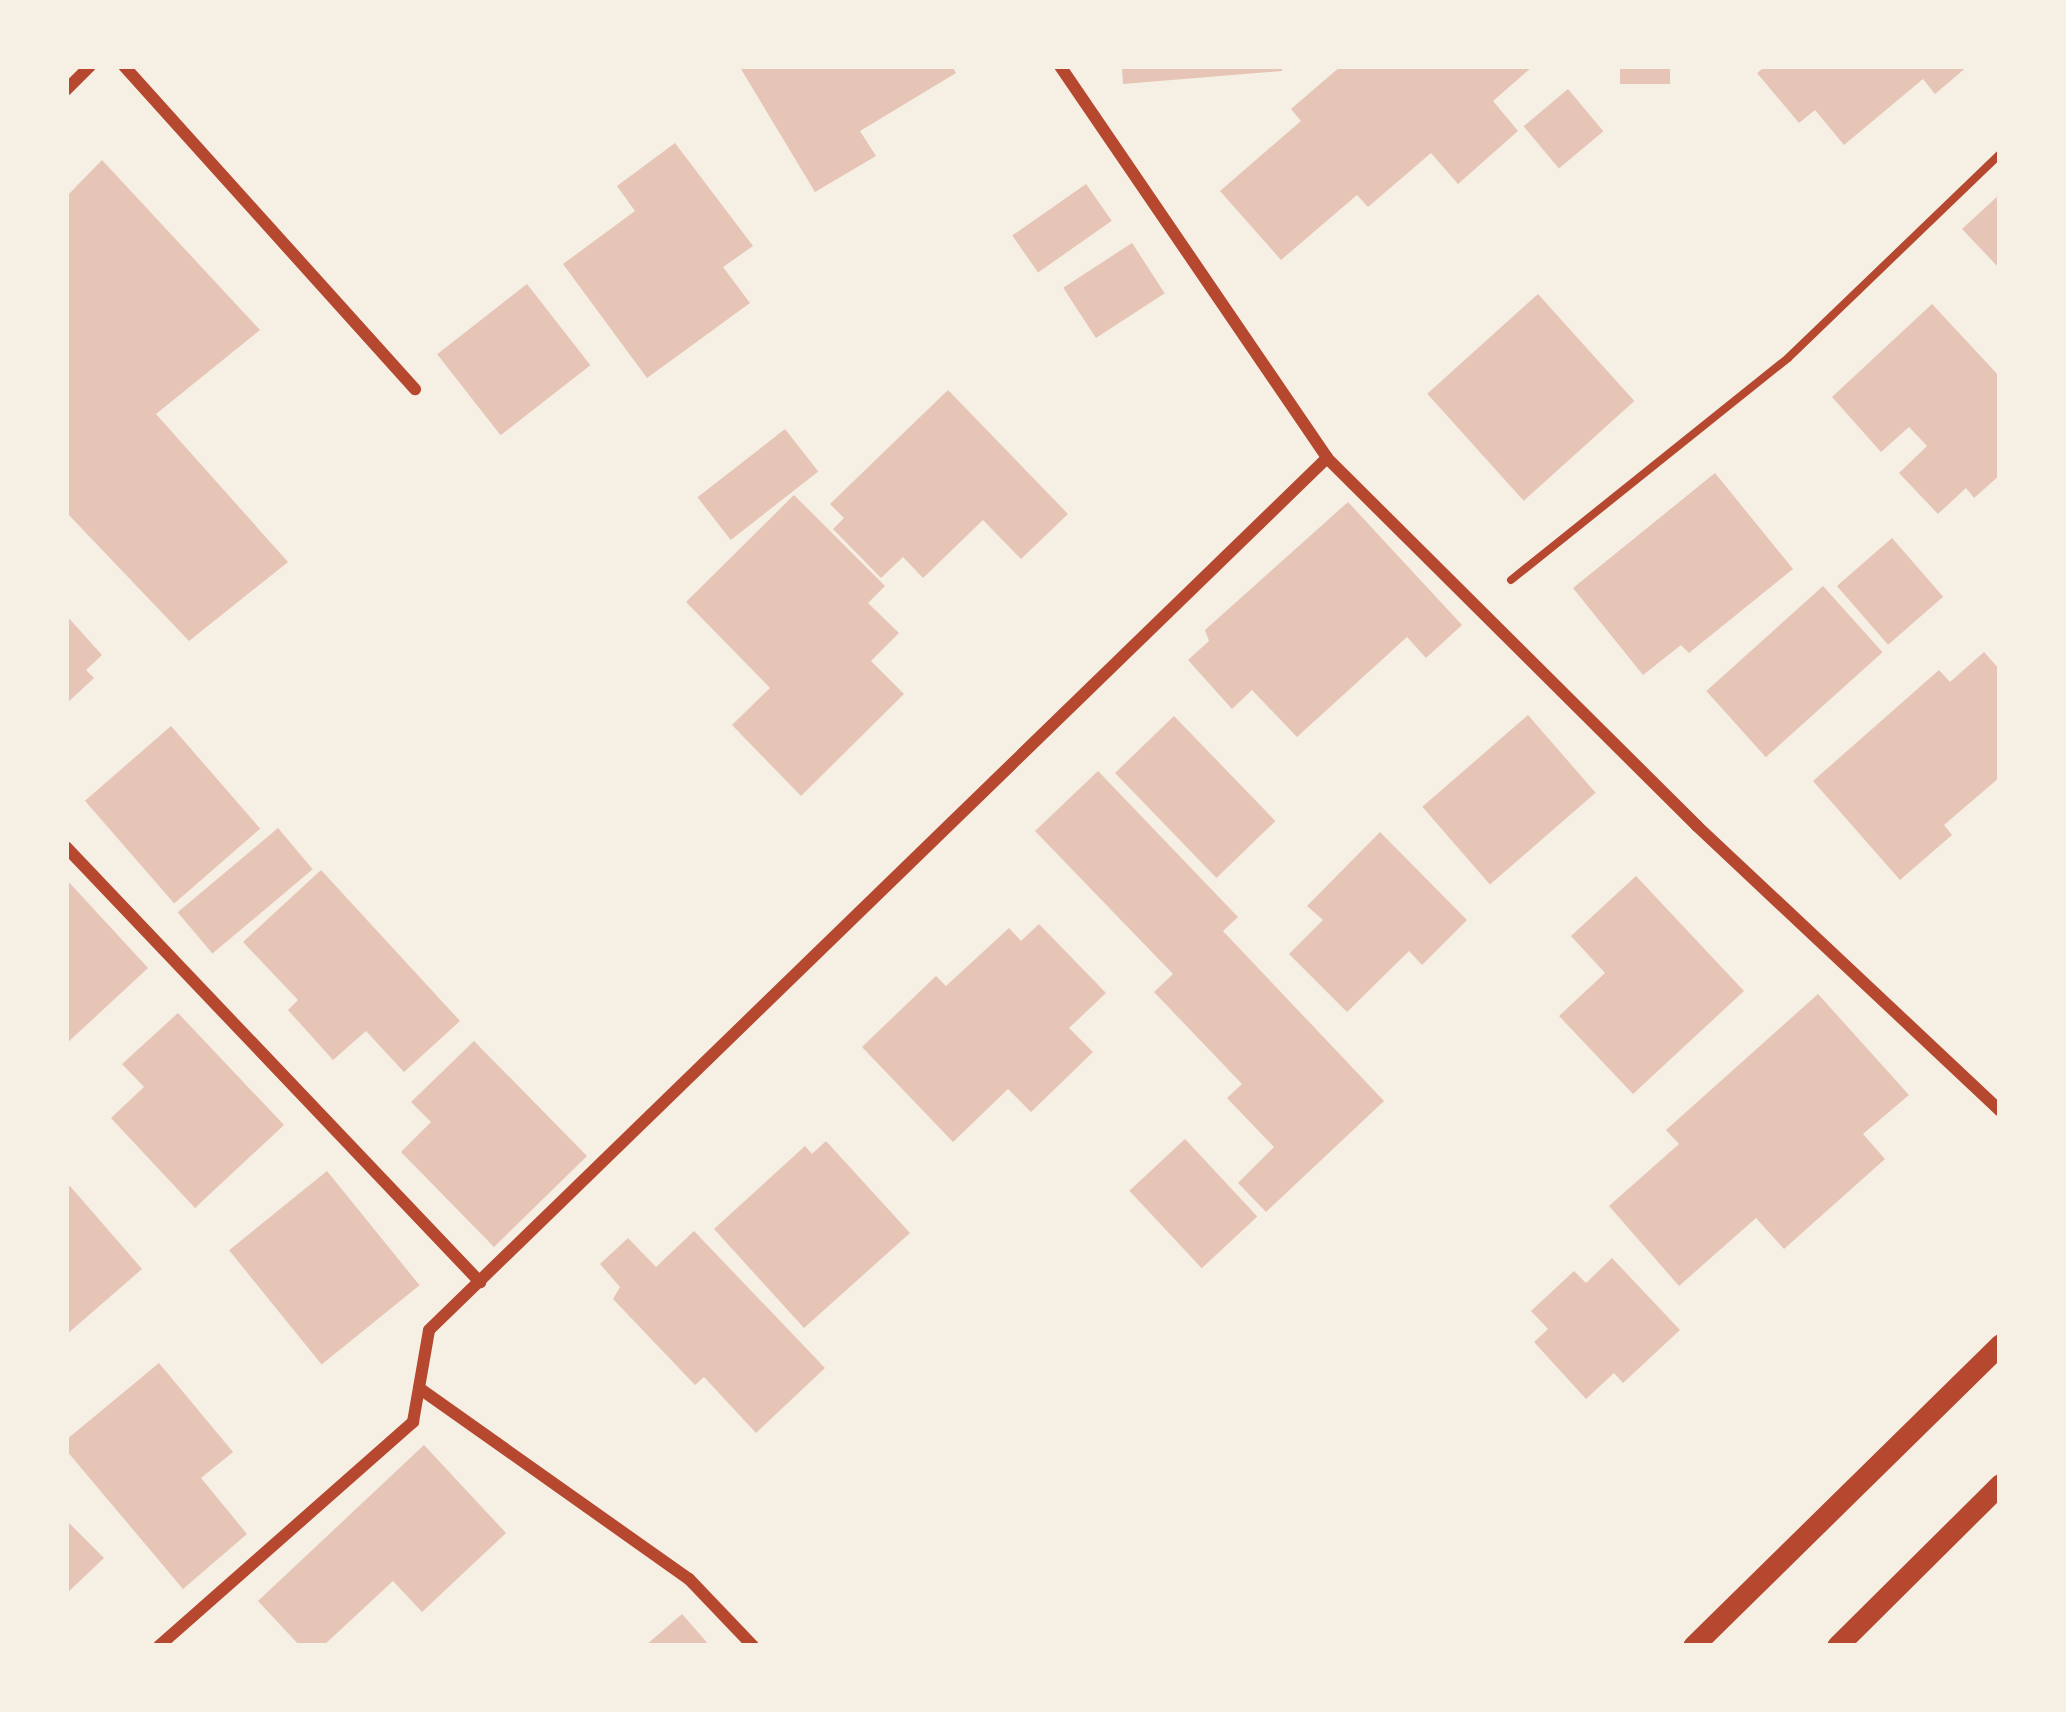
<!DOCTYPE html>
<html>
<head>
<meta charset="utf-8">
<style>
	body { margin:0 }
	#map { position:relative; width:2066px; height:1712px; overflow:hidden; background:#f6efe4; font-family:Roboto,sans-serif }
	div>[style] { position:absolute }
	.building>* { inset:0; background:#e6c5b7; transform-origin:0 0 }
	.path>* { height:8px; margin:-4px; padding:0 4px; transform-origin:4px; border-radius:4px; background:#b5482f }
	.minor>* { height:12px; margin:-6px; padding:0 6px; transform-origin:6px; border-radius:6px; background:#b5482f }
	.tertiary>* { height:21px; margin:-10.5px; padding:0 10.5px; transform-origin:10.5px; border-radius:10.5px; background:#b5482f }
	span { translate:-50% -50%; white-space:nowrap; text-align:center; line-height:1.15; -webkit-text-stroke:9px #f6efe4; paint-order:stroke }
	.frame { position:absolute; inset:0; border:69px solid #f6efe4; pointer-events:none }
</style>
</head>
<body>
<div id="map">
	<div class="building">
		<div style="clip-path:polygon(746px 66px,952px 66px,956px 73px,860px 131px,876px 156px,815px 192px,741px 69px)"></div>
		<div style="clip-path:polygon(1122px 66px,1282px 66px,1282px 71px,1123px 84px)"></div>
		<div style="clip-path:polygon(1341px 66px,1533px 66px,1493px 101px,1518px 131px,1458px 184px,1431px 153px,1368px 207px,1357px 195px,1281px 260px,1220px 191px,1301px 121px,1291px 109px)"></div>
		<div style="left:1620px;top:66px;width:50px;height:18px"></div>
		<div style="clip-path:polygon(1766px 66px,1968px 66px,1935px 94px,1923px 79px,1844px 145px,1815px 110px,1799px 123px,1757px 73px)"></div>
		<div style="left:1568px;top:89px;width:55px;height:58px;rotate:50deg"></div>
		<div style="clip-path:polygon(675px 143px,753px 246px,723px 267px,750px 303px,647px 378px,563px 264px,635px 211px,617px 186px)"></div>
		<div style="clip-path:polygon(102px 160px,260px 330px,156px 414px,288px 562px,189px 641px,66px 512px,66px 197px)"></div>
		<div style="left:1086px;top:184px;width:45px;height:90px;rotate:55deg"></div>
		<div style="clip-path:polygon(2000px 194px,2000px 269px,1962px 229px)"></div>
		<div style="left:1132px;top:243px;width:60px;height:82px;rotate:57deg"></div>
		<div style="left:527px;top:284px;width:103px;height:114px;rotate:52deg"></div>
		<div style="left:1538px;top:294px;width:144px;height:149px;rotate:48deg"></div>
		<div style="clip-path:polygon(1932px 304px,2000px 377px,2000px 475px,1974px 498px,1966px 488px,1938px 514px,1899px 473px,1927px 446px,1909px 427px,1881px 452px,1832px 397px)"></div>
		<div style="clip-path:polygon(948px 390px,1068px 514px,1021px 559px,983px 520px,923px 578px,903px 557px,881px 578px,833px 529px,844px 518px,830px 504px)"></div>
		<div style="left:785px;top:429px;width:54px;height:111px;rotate:52deg"></div>
		<div style="clip-path:polygon(1715px 473px,1793px 569px,1689px 653px,1681px 645px,1643px 675px,1573px 588px)"></div>
		<div style="clip-path:polygon(794px 495px,885px 586px,868px 603px,899px 633px,871px 661px,904px 694px,801px 796px,732px 725px,770px 688px,686px 602px)"></div>
		<div style="clip-path:polygon(1348px 502px,1462px 625px,1426px 658px,1407px 637px,1297px 737px,1252px 690px,1232px 709px,1188px 660px,1209px 641px,1205px 630px)"></div>
		<div style="left:1892px;top:538px;width:78px;height:73px;rotate:49deg"></div>
		<div style="left:1823px;top:586px;width:89px;height:157px;rotate:48deg"></div>
		<div style="clip-path:polygon(66px 615px,102px 655px,86px 670px,94px 678px,66px 704px)"></div>
		<div style="clip-path:polygon(1984px 652px,2000px 670px,2000px 777px,1944px 825px,1952px 835px,1900px 880px,1813px 781px,1939px 670px,1950px 682px)"></div>
		<div style="left:1528px;top:715px;width:103px;height:140px;rotate:49deg"></div>
		<div style="left:1174px;top:716px;width:146px;height:82px;rotate:46deg"></div>
		<div style="left:171px;top:726px;width:136px;height:114px;rotate:49deg"></div>
		<div style="clip-path:polygon(1098px 771px,1238px 917px,1223px 931px,1384px 1101px,1266px 1212px,1238px 1183px,1274px 1147px,1227px 1098px,1242px 1084px,1154px 992px,1173px 974px,1035px 831px)"></div>
		<div style="left:278px;top:828px;width:54px;height:131px;rotate:50deg"></div>
		<div style="clip-path:polygon(1380px 832px,1467px 920px,1422px 965px,1409px 951px,1347px 1012px,1289px 954px,1323px 920px,1307px 906px)"></div>
		<div style="clip-path:polygon(321px 870px,460px 1021px,404px 1072px,366px 1031px,333px 1060px,288px 1010px,298px 1000px,243px 942px)"></div>
		<div style="clip-path:polygon(1636px 876px,1744px 991px,1633px 1094px,1559px 1016px,1605px 973px,1571px 936px)"></div>
		<div style="clip-path:polygon(66px 879px,148px 968px,66px 1044px)"></div>
		<div style="clip-path:polygon(1039px 924px,1106px 993px,1069px 1028px,1093px 1052px,1031px 1112px,1008px 1089px,953px 1142px,862px 1047px,936px 976px,946px 986px,1009px 928px,1021px 941px)"></div>
		<div style="clip-path:polygon(1818px 994px,1909px 1095px,1863px 1134px,1885px 1159px,1784px 1249px,1756px 1218px,1679px 1286px,1609px 1206px,1679px 1144px,1666px 1130px)"></div>
		<div style="clip-path:polygon(178px 1013px,284px 1125px,195px 1208px,111px 1118px,144px 1087px,122px 1064px)"></div>
		<div style="clip-path:polygon(474px 1041px,587px 1156px,494px 1247px,401px 1152px,431px 1122px,411px 1102px)"></div>
		<div style="left:1185px;top:1139px;width:106px;height:76px;rotate:47deg"></div>
		<div style="clip-path:polygon(826px 1141px,910px 1233px,804px 1328px,714px 1229px,805px 1146px,812px 1154px)"></div>
		<div style="left:327px;top:1171px;width:147px;height:126px;rotate:51deg"></div>
		<div style="clip-path:polygon(70px 1186px,142px 1269px,66px 1335px,66px 1189px)"></div>
		<div style="clip-path:polygon(694px 1231px,825px 1368px,756px 1433px,704px 1377px,695px 1385px,613px 1299px,620px 1287px,600px 1264px,628px 1238px,656px 1267px)"></div>
		<div style="clip-path:polygon(1612px 1258px,1680px 1330px,1623px 1383px,1614px 1373px,1586px 1399px,1534px 1342px,1548px 1329px,1531px 1311px,1574px 1271px,1586px 1283px)"></div>
		<div style="clip-path:polygon(159px 1363px,233px 1452px,201px 1478px,247px 1534px,183px 1589px,66px 1450px,66px 1440px)"></div>
		<div style="clip-path:polygon(424px 1445px,506px 1533px,422px 1612px,393px 1581px,323px 1646px,300px 1646px,258px 1601px)"></div>
		<div style="clip-path:polygon(66px 1520px,104px 1558px,66px 1594px)"></div>
		<div style="clip-path:polygon(682px 1614px,710px 1646px,645px 1646px)"></div>
	</div>
	<div class="path">
		<div style="left:1511px;top:580px;width:355px;rotate:-38.7deg"></div>
		<div style="left:1788px;top:358px;width:294px;rotate:-43.9deg"></div>
	</div>
	<div class="minor">
		<div style="left:124px;top:66px;width:435px;rotate:48deg"></div>
		<div style="left:1060px;top:66px;width:474px;rotate:55.7deg"></div>
		<div style="left:1327px;top:458px;width:522px;rotate:44.84deg"></div>
		<div style="left:1697px;top:826px;width:416px;rotate:43.2deg"></div>
		<div style="left:66px;top:90px;width:34px;rotate:-45deg"></div>
		<div style="left:66px;top:847px;width:601px;rotate:46.42deg"></div>
		<div style="left:419px;top:1388px;width:331px;rotate:35.3deg"></div>
		<div style="left:689px;top:1579px;width:93px;rotate:46.3deg"></div>
		<div style="left:159px;top:1646px;width:339px;rotate:-41.4deg"></div>
		<div style="left:413px;top:1422px;width:93px;rotate:-80.1deg"></div>
		<div style="left:429px;top:1330px;width:1252px;rotate:-44.16deg"></div>
	</div>
	<div class="tertiary">
		<div style="left:1693px;top:1646px;width:431px;rotate:-44.5deg"></div>
		<div style="left:1837px;top:1646px;width:230px;rotate:-44.8deg"></div>
	</div>
	<div class="frame"></div>
</div>
</body>
</html>
